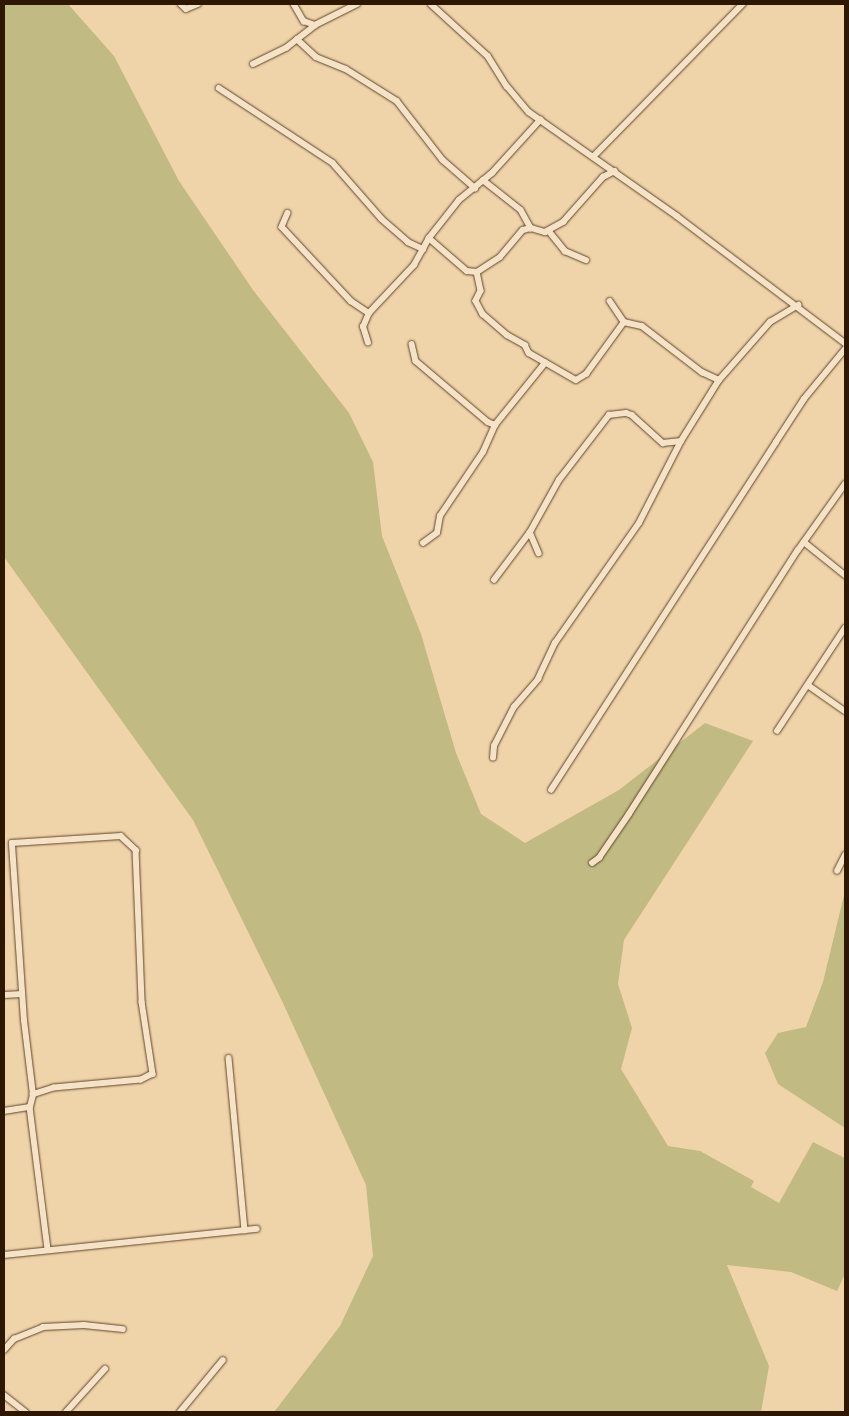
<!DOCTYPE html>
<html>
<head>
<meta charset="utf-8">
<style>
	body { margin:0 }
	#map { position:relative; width:849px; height:1416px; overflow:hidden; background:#efd3a9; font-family:"Sorts Mill Goudy",serif }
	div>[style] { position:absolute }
	.green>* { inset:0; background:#c1ba82 }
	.roads { filter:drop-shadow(0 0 1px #5e462a) drop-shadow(0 0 1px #5e462a) }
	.street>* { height:5.5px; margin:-2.75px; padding:0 2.75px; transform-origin:2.75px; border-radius:2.75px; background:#f5e2c7 }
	span { translate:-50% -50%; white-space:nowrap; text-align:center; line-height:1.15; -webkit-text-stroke:5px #f5e2c7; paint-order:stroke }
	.frame { position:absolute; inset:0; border:5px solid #2d1700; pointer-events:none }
</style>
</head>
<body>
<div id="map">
	<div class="green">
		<div style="clip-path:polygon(4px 4px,68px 4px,114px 56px,179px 181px,253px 290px,349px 413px,373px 462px,382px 536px,421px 634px,456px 753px,481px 814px,525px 843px,619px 790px,705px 723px,753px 741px,624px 940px,618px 984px,632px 1028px,621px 1069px,668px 1146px,700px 1151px,754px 1181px,751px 1187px,779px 1203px,813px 1142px,845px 1158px,845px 1274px,837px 1291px,791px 1272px,727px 1265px,769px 1366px,761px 1412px,274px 1412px,340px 1326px,373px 1256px,366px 1185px,282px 1001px,193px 820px,4px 557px)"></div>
		<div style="clip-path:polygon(845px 891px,845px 1128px,778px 1084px,765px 1053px,778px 1033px,806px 1027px,823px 982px)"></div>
	</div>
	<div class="roads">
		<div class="street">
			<div style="left:181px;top:4px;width:7px;rotate:45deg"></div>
			<div style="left:186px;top:9px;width:13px;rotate:-23deg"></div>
			<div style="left:294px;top:4px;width:20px;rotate:60deg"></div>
			<div style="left:304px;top:21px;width:12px;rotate:20deg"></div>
			<div style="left:315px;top:25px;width:47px;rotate:-26.6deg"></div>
			<div style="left:431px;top:4px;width:77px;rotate:42.4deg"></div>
			<div style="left:488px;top:56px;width:36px;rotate:58deg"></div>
			<div style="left:507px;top:86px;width:34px;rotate:50deg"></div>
			<div style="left:529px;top:112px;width:181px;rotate:35.1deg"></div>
			<div style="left:677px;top:216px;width:211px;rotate:37.1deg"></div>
			<div style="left:297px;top:39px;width:26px;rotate:43deg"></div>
			<div style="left:316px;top:57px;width:32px;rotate:22deg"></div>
			<div style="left:346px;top:69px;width:60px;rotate:32.1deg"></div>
			<div style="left:397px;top:101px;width:75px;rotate:52.1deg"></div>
			<div style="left:443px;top:160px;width:43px;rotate:41.2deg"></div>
			<div style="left:253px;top:64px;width:37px;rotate:-26deg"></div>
			<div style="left:286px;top:48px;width:37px;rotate:-38deg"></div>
			<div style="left:219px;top:88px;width:136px;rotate:33.3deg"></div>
			<div style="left:333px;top:163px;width:74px;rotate:48.8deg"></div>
			<div style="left:382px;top:219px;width:35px;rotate:41deg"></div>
			<div style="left:408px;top:242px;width:17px;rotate:25deg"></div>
			<div style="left:593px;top:157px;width:214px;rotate:-45.6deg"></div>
			<div style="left:483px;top:180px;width:48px;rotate:38.3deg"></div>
			<div style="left:521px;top:210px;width:21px;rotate:61deg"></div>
			<div style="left:288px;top:213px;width:15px;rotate:113deg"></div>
			<div style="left:282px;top:227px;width:101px;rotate:47deg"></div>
			<div style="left:351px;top:301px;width:22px;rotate:34deg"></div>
			<div style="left:549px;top:231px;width:26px;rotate:51deg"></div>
			<div style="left:565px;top:251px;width:23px;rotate:23deg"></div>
			<div style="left:429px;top:238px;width:50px;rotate:41deg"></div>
			<div style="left:467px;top:271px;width:10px;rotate:6deg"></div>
			<div style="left:477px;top:272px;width:27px;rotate:-33deg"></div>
			<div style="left:500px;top:257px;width:35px;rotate:-50deg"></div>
			<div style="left:523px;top:230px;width:8px;rotate:-14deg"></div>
			<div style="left:531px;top:228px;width:15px;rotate:16deg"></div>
			<div style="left:545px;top:232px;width:21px;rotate:-29deg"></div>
			<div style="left:563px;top:222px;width:60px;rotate:-48.4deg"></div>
			<div style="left:603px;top:177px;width:13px;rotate:-27deg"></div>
			<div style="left:477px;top:272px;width:19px;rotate:78deg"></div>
			<div style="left:481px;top:291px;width:11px;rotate:117deg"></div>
			<div style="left:476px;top:301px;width:15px;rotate:62deg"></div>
			<div style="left:483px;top:314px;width:32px;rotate:41deg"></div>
			<div style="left:507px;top:335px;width:21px;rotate:29deg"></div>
			<div style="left:525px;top:345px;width:9px;rotate:63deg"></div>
			<div style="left:529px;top:353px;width:54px;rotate:29.9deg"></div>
			<div style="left:576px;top:380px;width:12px;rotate:-31deg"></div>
			<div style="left:586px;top:374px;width:64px;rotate:-53.8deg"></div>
			<div style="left:610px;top:301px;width:25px;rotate:56deg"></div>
			<div style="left:624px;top:322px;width:18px;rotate:13deg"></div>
			<div style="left:642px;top:326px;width:76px;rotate:37.5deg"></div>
			<div style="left:702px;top:372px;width:19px;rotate:25deg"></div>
			<div style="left:368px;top:343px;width:17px;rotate:-107deg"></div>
			<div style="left:363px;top:327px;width:15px;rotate:-67deg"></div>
			<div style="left:369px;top:313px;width:66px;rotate:-46.8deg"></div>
			<div style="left:414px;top:265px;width:31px;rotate:-61deg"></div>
			<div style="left:429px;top:238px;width:48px;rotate:-51.7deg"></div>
			<div style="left:459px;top:200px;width:43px;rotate:-39.3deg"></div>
			<div style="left:492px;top:173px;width:72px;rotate:-47.8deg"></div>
			<div style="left:412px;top:344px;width:17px;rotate:77deg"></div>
			<div style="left:416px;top:361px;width:94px;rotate:40.3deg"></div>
			<div style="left:488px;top:422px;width:8px;rotate:23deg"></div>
			<div style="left:530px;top:532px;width:23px;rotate:67deg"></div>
			<div style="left:804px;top:542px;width:53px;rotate:38.8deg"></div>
			<div style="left:423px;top:543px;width:17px;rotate:-36deg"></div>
			<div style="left:437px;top:533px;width:17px;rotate:-80deg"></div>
			<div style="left:440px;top:516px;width:77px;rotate:-56.1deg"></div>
			<div style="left:483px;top:452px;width:30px;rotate:-66deg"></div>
			<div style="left:495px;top:425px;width:80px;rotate:-51.1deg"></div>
			<div style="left:494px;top:580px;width:60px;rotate:-53.1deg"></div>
			<div style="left:530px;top:532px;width:60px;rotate:-60.9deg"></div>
			<div style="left:559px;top:480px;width:82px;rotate:-52.4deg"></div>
			<div style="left:609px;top:415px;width:17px;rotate:-7deg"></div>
			<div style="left:626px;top:413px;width:6px;rotate:18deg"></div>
			<div style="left:632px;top:415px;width:42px;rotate:42.1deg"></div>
			<div style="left:663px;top:443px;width:18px;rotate:-6deg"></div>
			<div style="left:808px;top:685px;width:45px;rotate:35.1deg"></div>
			<div style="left:777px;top:731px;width:123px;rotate:-56.6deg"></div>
			<div style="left:493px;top:758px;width:12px;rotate:-85deg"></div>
			<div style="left:494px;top:746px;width:44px;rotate:-62.9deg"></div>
			<div style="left:514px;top:707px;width:37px;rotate:-49deg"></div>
			<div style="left:538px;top:679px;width:40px;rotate:-65deg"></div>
			<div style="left:555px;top:643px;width:146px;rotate:-55deg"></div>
			<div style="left:639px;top:523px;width:92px;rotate:-62.9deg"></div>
			<div style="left:681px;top:441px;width:72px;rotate:-58.1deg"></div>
			<div style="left:719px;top:380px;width:77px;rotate:-48.7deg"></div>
			<div style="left:770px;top:322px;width:33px;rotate:-31deg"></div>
			<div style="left:551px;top:790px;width:414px;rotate:-57.1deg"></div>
			<div style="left:776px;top:442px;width:51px;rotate:-56.9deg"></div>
			<div style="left:804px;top:399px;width:65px;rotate:-50.6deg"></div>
			<div style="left:592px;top:863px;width:9px;rotate:-36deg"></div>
			<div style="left:599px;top:858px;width:53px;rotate:-55.7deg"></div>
			<div style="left:629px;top:814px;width:313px;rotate:-57.4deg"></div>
			<div style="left:798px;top:550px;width:81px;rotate:-54.5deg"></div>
			<div style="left:837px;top:871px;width:18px;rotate:-63deg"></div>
			<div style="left:4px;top:995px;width:18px;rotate:-3deg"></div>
			<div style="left:229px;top:1058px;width:173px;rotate:84.7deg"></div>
			<div style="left:30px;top:1107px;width:12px;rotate:-76deg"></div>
			<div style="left:33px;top:1095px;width:75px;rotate:-96.9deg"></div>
			<div style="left:24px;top:1021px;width:178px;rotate:-93.9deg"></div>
			<div style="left:12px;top:843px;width:109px;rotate:-3.7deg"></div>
			<div style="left:121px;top:836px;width:21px;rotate:43deg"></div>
			<div style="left:136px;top:850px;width:152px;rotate:87.7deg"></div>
			<div style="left:142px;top:1002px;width:73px;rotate:81.3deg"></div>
			<div style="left:153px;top:1074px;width:13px;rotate:153deg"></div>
			<div style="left:141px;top:1080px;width:87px;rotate:174.7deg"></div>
			<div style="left:54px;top:1088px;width:22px;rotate:162deg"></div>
			<div style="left:4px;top:1111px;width:26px;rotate:-9deg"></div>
			<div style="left:30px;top:1107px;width:144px;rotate:82.8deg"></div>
			<div style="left:4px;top:1255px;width:254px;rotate:-5.9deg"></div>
			<div style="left:4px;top:1350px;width:15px;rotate:-48deg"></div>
			<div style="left:14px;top:1339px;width:31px;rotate:-22deg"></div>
			<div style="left:43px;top:1327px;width:41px;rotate:-2.8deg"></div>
			<div style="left:84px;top:1325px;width:39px;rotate:6deg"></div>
			<div style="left:4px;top:1395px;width:28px;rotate:38deg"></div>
			<div style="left:66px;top:1412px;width:58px;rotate:-47.8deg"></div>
			<div style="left:180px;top:1412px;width:67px;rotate:-50.4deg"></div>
		</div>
	</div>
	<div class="frame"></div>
</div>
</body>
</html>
